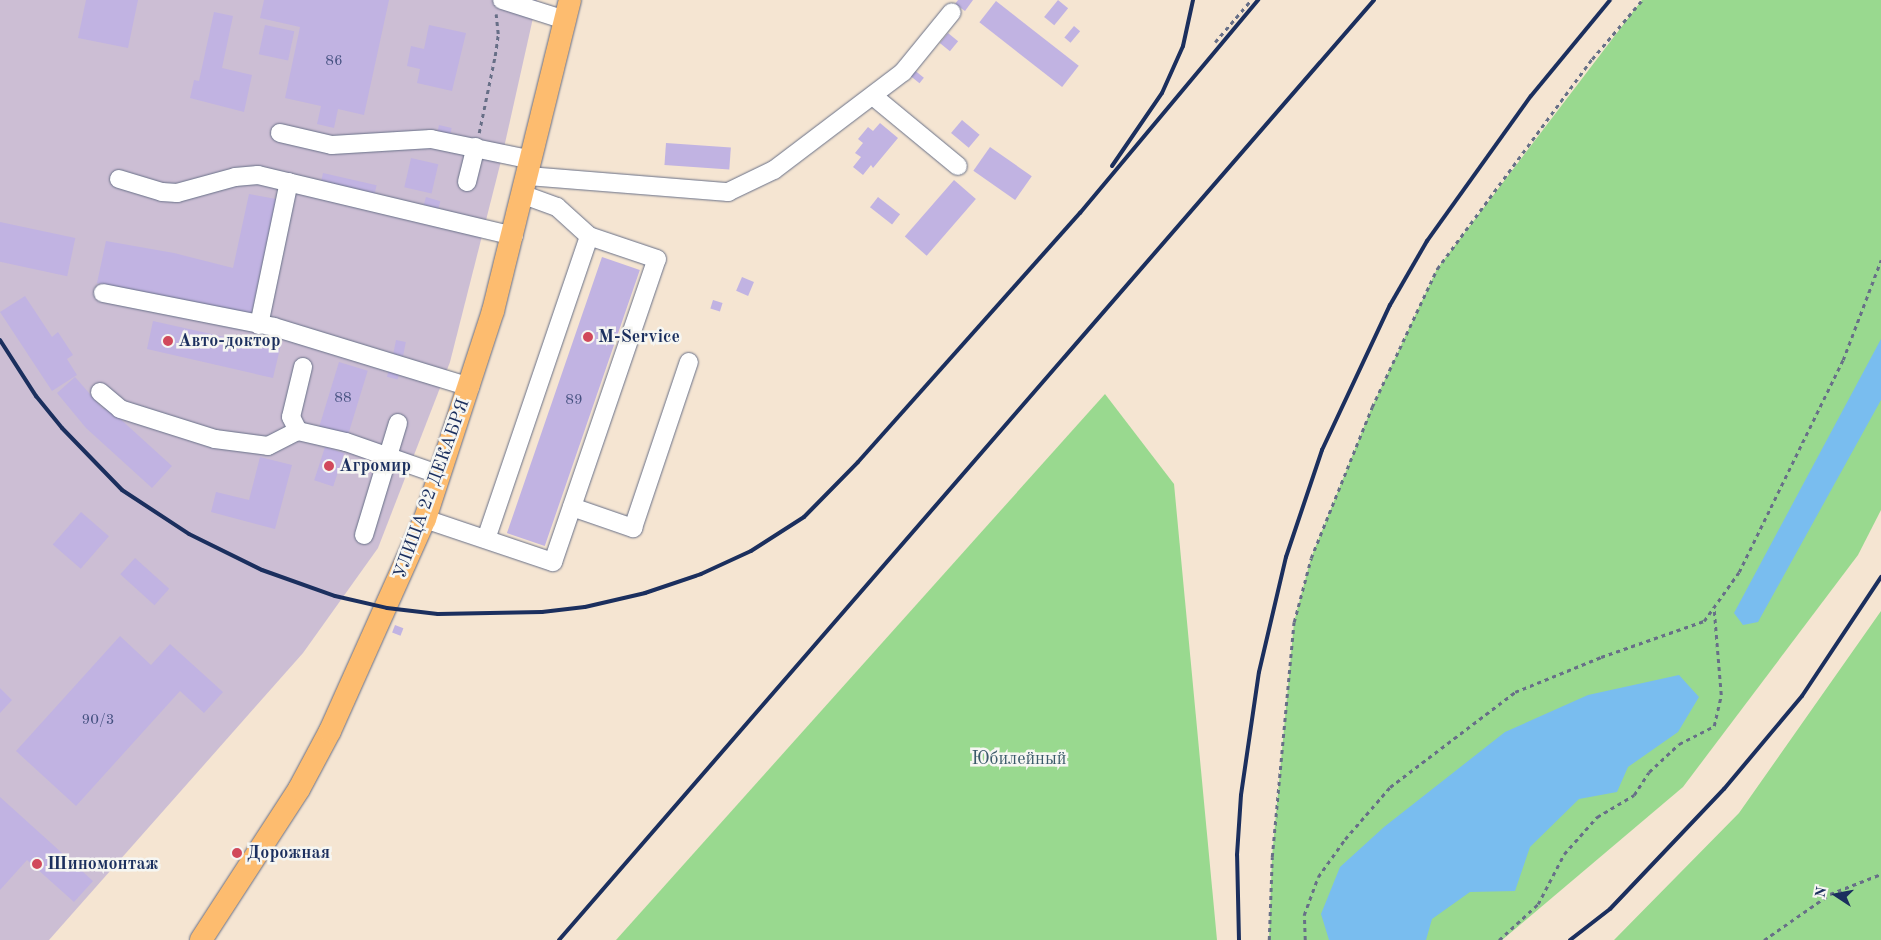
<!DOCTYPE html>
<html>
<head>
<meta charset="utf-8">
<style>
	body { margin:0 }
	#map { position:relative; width:1881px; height:940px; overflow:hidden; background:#f5e5d2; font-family:"Old Standard TT",serif }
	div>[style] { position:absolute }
	.industrial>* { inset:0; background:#ccbed4 }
	.green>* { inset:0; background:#99d98f }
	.water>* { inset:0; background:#79bdef }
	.building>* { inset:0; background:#c1b3e2; transform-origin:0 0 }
	.path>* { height:2.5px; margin-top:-1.25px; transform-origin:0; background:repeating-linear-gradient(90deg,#676f87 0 4px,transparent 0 8px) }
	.roads { filter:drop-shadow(0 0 1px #676f87) drop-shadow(0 0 1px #676f87) }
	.minor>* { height:18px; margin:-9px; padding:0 9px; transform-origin:9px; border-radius:9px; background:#fff }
	.major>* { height:22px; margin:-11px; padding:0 11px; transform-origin:11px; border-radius:11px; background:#fdbc6f }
	.rail>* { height:4px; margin:-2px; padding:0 2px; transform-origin:2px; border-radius:2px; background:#1b2f5e }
	.dots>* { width:14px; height:14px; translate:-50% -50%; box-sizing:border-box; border:2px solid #f6f6f2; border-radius:50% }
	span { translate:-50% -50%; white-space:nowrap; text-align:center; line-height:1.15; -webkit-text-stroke:5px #f6f6f2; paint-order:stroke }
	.number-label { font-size:15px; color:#44507f }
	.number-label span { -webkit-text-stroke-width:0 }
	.poi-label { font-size:18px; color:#1b2f5e; font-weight:700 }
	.left { translate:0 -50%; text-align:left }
	.street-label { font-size:18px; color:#1b2f5e }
	.park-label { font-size:18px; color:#3a5a6a }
	.north { position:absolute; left:1811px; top:870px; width:50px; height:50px; -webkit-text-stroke:4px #f6f6f2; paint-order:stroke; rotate:281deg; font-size:14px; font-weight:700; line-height:20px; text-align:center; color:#1b2f5e }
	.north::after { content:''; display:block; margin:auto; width:18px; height:22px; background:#1b2f5e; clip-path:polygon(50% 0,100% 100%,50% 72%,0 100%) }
</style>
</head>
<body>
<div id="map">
	<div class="industrial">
		<div style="clip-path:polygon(0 0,537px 0,501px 161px,450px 362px,378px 548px,303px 653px,49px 940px,0 940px)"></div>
	</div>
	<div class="green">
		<div style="clip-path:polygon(1642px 0,1881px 0,1881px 510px,1858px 555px,1683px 787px,1502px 940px,1269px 940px,1272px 857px,1294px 622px,1311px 558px,1372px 407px,1437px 269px)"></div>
		<div style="clip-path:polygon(1105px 394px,1174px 484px,1217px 940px,616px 940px)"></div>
		<div style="clip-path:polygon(1881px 611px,1881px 940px,1614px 940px,1739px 813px)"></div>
	</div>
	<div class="water">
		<div style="clip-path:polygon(1881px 339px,1881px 400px,1758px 622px,1743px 625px,1734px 613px)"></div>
		<div style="clip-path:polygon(1679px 675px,1699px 697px,1678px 732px,1628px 767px,1617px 792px,1579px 799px,1530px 847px,1515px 891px,1470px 892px,1432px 919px,1426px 940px,1329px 940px,1321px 914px,1340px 867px,1384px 827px,1505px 732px,1588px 695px)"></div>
	</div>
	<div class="building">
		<div style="clip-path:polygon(86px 0,138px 0,128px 48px,78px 38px)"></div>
		<div style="clip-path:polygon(264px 0,389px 0,364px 115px,338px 109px,334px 128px,317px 124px,321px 106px,285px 98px,300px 27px,260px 18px)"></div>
		<div style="clip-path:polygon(958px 0,973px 0,965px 11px,955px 4px)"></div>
		<div style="left:1058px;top:0;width:13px;height:22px;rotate:39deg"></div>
		<div style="left:996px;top:1px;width:105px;height:27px;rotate:38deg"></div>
		<div style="clip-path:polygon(214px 12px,233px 16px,222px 68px,252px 75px,244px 112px,190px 98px,194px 80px,199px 81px)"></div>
		<div style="left:265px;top:25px;width:30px;height:30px;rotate:12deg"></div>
		<div style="clip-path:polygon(429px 25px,466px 33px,452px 91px,417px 83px,420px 69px,407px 66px,411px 46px,424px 49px)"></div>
		<div style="left:1074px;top:26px;width:8px;height:15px;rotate:40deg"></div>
		<div style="left:948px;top:33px;width:13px;height:13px;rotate:39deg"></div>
		<div style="left:913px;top:69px;width:14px;height:7px;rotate:39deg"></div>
		<div style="left:962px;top:120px;width:23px;height:17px;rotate:40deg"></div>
		<div style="clip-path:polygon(880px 123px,898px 138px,873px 168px,871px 165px,863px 175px,853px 167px,861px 157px,855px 153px,863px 143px,858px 139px,868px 127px,873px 131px)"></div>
		<div style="left:439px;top:125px;width:13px;height:8px;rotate:13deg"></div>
		<div style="left:666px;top:143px;width:65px;height:22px;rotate:4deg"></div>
		<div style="left:990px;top:147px;width:51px;height:29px;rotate:35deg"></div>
		<div style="left:411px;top:158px;width:28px;height:30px;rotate:13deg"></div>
		<div style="left:323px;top:173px;width:55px;height:12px;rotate:13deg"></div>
		<div style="left:954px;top:180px;width:29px;height:75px;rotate:41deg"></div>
		<div style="clip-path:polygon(249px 194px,276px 199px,251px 316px,97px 283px,106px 241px,174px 253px,233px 268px)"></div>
		<div style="left:426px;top:197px;width:15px;height:8px;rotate:16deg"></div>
		<div style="left:878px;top:197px;width:28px;height:13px;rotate:38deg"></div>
		<div style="left:0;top:222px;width:77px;height:39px;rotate:12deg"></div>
		<div style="left:602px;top:257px;width:40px;height:292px;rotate:19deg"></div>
		<div style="left:742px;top:277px;width:13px;height:15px;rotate:23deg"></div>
		<div style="clip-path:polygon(25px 296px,52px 337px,58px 332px,73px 355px,67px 359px,77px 375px,52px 391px,0 312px)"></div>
		<div style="left:713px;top:300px;width:10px;height:9px;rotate:17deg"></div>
		<div style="clip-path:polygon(153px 321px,269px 347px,271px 337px,282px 340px,273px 378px,147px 349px)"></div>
		<div style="left:396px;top:340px;width:10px;height:14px;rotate:11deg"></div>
		<div style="left:339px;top:362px;width:30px;height:68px;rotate:17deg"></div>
		<div style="left:389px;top:369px;width:11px;height:8px;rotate:15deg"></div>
		<div style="clip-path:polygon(75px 377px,103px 409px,106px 406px,172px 466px,152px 488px,86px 428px,57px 393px)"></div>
		<div style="left:325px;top:447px;width:20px;height:35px;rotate:18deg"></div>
		<div style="clip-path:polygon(260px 457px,292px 465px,275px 529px,211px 512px,216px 492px,249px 500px)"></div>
		<div style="left:81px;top:512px;width:37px;height:43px;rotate:41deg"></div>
		<div style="left:135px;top:558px;width:46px;height:22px;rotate:42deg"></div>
		<div style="left:395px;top:625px;width:9px;height:8px;rotate:21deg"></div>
		<div style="clip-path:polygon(120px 636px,151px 665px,170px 644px,223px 692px,204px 713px,180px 691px,76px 806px,16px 751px)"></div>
		<div style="clip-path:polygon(0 688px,12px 700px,0 713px)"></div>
		<div style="clip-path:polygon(0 797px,93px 881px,74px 902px,27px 860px,0 890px)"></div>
	</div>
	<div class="path">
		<div style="left:1215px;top:42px;width:55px;rotate:-49.4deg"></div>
		<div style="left:479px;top:133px;width:79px;rotate:-78.3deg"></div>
		<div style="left:495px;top:56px;width:22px;rotate:-82deg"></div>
		<div style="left:498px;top:34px;width:20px;rotate:-96deg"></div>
		<div style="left:1269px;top:940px;width:83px;rotate:-87.9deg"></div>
		<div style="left:1272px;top:857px;width:236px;rotate:-84.7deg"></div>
		<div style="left:1294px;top:622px;width:66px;rotate:-75.1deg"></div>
		<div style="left:1311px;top:558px;width:163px;rotate:-68deg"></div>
		<div style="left:1372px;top:407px;width:153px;rotate:-64.8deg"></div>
		<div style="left:1437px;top:269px;width:261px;rotate:-53.6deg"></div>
		<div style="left:1592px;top:59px;width:77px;rotate:-49.7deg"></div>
		<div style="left:1305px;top:940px;width:25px;rotate:-92deg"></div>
		<div style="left:1304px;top:915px;width:40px;rotate:-69.8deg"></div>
		<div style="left:1318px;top:877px;width:47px;rotate:-54.6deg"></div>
		<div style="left:1345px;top:839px;width:69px;rotate:-49.1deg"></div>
		<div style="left:1390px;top:787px;width:157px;rotate:-37.2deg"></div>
		<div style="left:1515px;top:692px;width:93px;rotate:-22.1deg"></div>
		<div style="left:1601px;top:657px;width:109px;rotate:-19.3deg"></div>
		<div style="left:1704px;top:621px;width:60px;rotate:-54.5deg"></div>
		<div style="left:1739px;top:572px;width:236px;rotate:-63.9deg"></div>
		<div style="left:1843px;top:360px;width:107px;rotate:-69.2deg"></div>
		<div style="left:1499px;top:940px;width:53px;rotate:-42.7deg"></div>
		<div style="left:1538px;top:904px;width:56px;rotate:-62.5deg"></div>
		<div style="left:1564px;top:854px;width:50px;rotate:-48.3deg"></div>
		<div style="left:1597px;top:817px;width:43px;rotate:-30.7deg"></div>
		<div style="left:1634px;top:795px;width:27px;rotate:-57deg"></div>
		<div style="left:1649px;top:772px;width:41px;rotate:-43deg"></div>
		<div style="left:1679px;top:744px;width:39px;rotate:-27deg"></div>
		<div style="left:1714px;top:726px;width:32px;rotate:-77deg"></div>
		<div style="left:1721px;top:695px;width:86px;rotate:-94.7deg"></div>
		<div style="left:1764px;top:940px;width:80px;rotate:-34.9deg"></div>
		<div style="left:1830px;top:894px;width:55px;rotate:-21.4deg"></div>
	</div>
	<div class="roads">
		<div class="minor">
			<div style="left:502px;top:0;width:66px;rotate:17.6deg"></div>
			<div style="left:873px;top:96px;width:110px;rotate:39.5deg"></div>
			<div style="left:280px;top:133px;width:53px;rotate:13deg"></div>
			<div style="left:332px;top:145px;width:99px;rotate:-3.5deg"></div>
			<div style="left:431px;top:139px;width:103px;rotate:11.7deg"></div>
			<div style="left:528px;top:176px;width:201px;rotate:4.6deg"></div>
			<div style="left:728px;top:192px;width:51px;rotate:-25.6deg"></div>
			<div style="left:774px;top:170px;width:162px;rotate:-37.2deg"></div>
			<div style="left:903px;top:72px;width:77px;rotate:-50.8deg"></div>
			<div style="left:119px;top:179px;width:45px;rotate:16.8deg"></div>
			<div style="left:162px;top:192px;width:15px;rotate:4deg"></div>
			<div style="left:177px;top:193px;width:60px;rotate:-15.4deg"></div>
			<div style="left:235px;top:177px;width:23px;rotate:-5deg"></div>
			<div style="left:258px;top:175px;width:263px;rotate:13.4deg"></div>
			<div style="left:467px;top:182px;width:36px;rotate:-76deg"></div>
			<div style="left:103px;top:293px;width:174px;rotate:11.2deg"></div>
			<div style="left:274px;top:327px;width:205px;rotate:17deg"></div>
			<div style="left:259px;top:325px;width:146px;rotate:-78.2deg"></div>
			<div style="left:303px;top:367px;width:51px;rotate:103.5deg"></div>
			<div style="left:291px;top:417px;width:16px;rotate:63deg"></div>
			<div style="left:298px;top:431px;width:49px;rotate:12.9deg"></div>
			<div style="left:346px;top:442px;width:100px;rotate:19.3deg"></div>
			<div style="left:100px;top:392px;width:26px;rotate:40deg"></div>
			<div style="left:120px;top:409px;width:100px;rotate:17.5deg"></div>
			<div style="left:215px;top:439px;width:53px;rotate:7.5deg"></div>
			<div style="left:268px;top:446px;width:34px;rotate:-27deg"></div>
			<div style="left:572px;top:507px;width:65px;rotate:19deg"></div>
			<div style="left:633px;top:528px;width:175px;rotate:-71.4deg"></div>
			<div style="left:425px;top:519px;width:135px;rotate:18.6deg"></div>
			<div style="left:553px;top:562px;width:320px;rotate:-71.1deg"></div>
			<div style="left:657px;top:259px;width:72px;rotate:-161.3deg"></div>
			<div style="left:589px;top:236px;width:43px;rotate:-137.8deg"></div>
			<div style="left:557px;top:207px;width:35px;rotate:-160deg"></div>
			<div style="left:364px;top:535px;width:117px;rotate:-73.1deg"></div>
			<div style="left:486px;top:539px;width:320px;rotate:-71.2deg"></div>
		</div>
		<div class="major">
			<div style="left:201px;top:940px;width:180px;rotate:-57deg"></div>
			<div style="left:299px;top:789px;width:66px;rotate:-61.9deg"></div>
			<div style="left:330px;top:731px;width:232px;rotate:-65.9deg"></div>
			<div style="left:425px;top:519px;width:219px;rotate:-71.9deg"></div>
			<div style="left:493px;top:311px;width:320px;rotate:-76.1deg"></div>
		</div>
	</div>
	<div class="rail">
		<div style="left:1112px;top:166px;width:88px;rotate:-55.6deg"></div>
		<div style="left:1162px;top:93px;width:51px;rotate:-65.9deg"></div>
		<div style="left:1183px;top:46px;width:47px;rotate:-77.7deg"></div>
		<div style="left:0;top:340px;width:67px;rotate:57.3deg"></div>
		<div style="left:36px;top:396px;width:41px;rotate:50.9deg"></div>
		<div style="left:62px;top:428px;width:86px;rotate:45.9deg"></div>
		<div style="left:122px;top:490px;width:80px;rotate:33.3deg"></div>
		<div style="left:189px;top:534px;width:81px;rotate:26.3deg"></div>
		<div style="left:262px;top:570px;width:77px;rotate:19.6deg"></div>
		<div style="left:335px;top:596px;width:53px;rotate:13deg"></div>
		<div style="left:387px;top:608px;width:51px;rotate:6.7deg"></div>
		<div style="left:438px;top:614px;width:104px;rotate:-1.1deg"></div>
		<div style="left:542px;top:612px;width:43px;rotate:-6.6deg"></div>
		<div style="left:585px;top:607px;width:62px;rotate:-13.1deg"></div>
		<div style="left:645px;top:593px;width:59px;rotate:-18.7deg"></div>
		<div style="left:701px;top:574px;width:55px;rotate:-24.7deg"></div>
		<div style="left:751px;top:551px;width:63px;rotate:-32.7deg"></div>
		<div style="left:804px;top:517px;width:77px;rotate:-45.5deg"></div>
		<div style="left:858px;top:462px;width:334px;rotate:-48.3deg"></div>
		<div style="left:1080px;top:213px;width:278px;rotate:-50.1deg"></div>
		<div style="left:559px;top:940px;width:1244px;rotate:-49.07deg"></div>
		<div style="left:1239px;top:940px;width:85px;rotate:-91.3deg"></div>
		<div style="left:1237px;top:855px;width:60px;rotate:-86.2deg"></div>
		<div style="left:1241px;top:795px;width:124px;rotate:-81.7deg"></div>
		<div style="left:1259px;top:672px;width:118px;rotate:-76.8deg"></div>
		<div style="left:1286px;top:557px;width:113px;rotate:-71.4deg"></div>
		<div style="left:1322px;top:450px;width:160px;rotate:-64.9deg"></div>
		<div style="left:1390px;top:305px;width:74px;rotate:-60deg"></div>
		<div style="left:1427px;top:241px;width:178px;rotate:-54.4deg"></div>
		<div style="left:1531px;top:96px;width:124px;rotate:-50.5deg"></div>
		<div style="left:1570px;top:940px;width:51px;rotate:-37.8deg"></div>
		<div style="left:1610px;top:909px;width:166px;rotate:-46.5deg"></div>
		<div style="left:1724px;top:789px;width:121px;rotate:-50deg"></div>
		<div style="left:1802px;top:696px;width:143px;rotate:-56.4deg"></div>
	</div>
	<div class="dots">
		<div style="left:588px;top:337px;background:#d1495b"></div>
		<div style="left:168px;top:341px;background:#d1495b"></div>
		<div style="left:329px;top:466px;background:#d1495b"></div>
		<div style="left:237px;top:853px;background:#d1495b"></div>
		<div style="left:37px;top:864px;background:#d1495b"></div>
	</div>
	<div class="number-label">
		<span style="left:334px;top:62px">86</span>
		<span style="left:343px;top:399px">88</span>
		<span style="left:574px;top:401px">89</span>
		<span style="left:98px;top:721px">90/3</span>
	</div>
	<div class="poi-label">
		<span class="left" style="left:598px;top:337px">M-Service</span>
		<span class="left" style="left:178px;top:341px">Авто-доктор</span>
		<span class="left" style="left:339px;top:466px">Агромир</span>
		<span class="left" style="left:247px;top:853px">Дорожная</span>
		<span class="left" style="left:47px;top:864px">Шиномонтаж</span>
	</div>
	<div class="street-label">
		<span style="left:432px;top:489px;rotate:-70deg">УЛИЦА 22 ДЕКАБРЯ</span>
	</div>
	<div class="park-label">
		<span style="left:1019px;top:759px">Юбилейный</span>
	</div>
	<div class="north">N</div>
</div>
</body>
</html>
